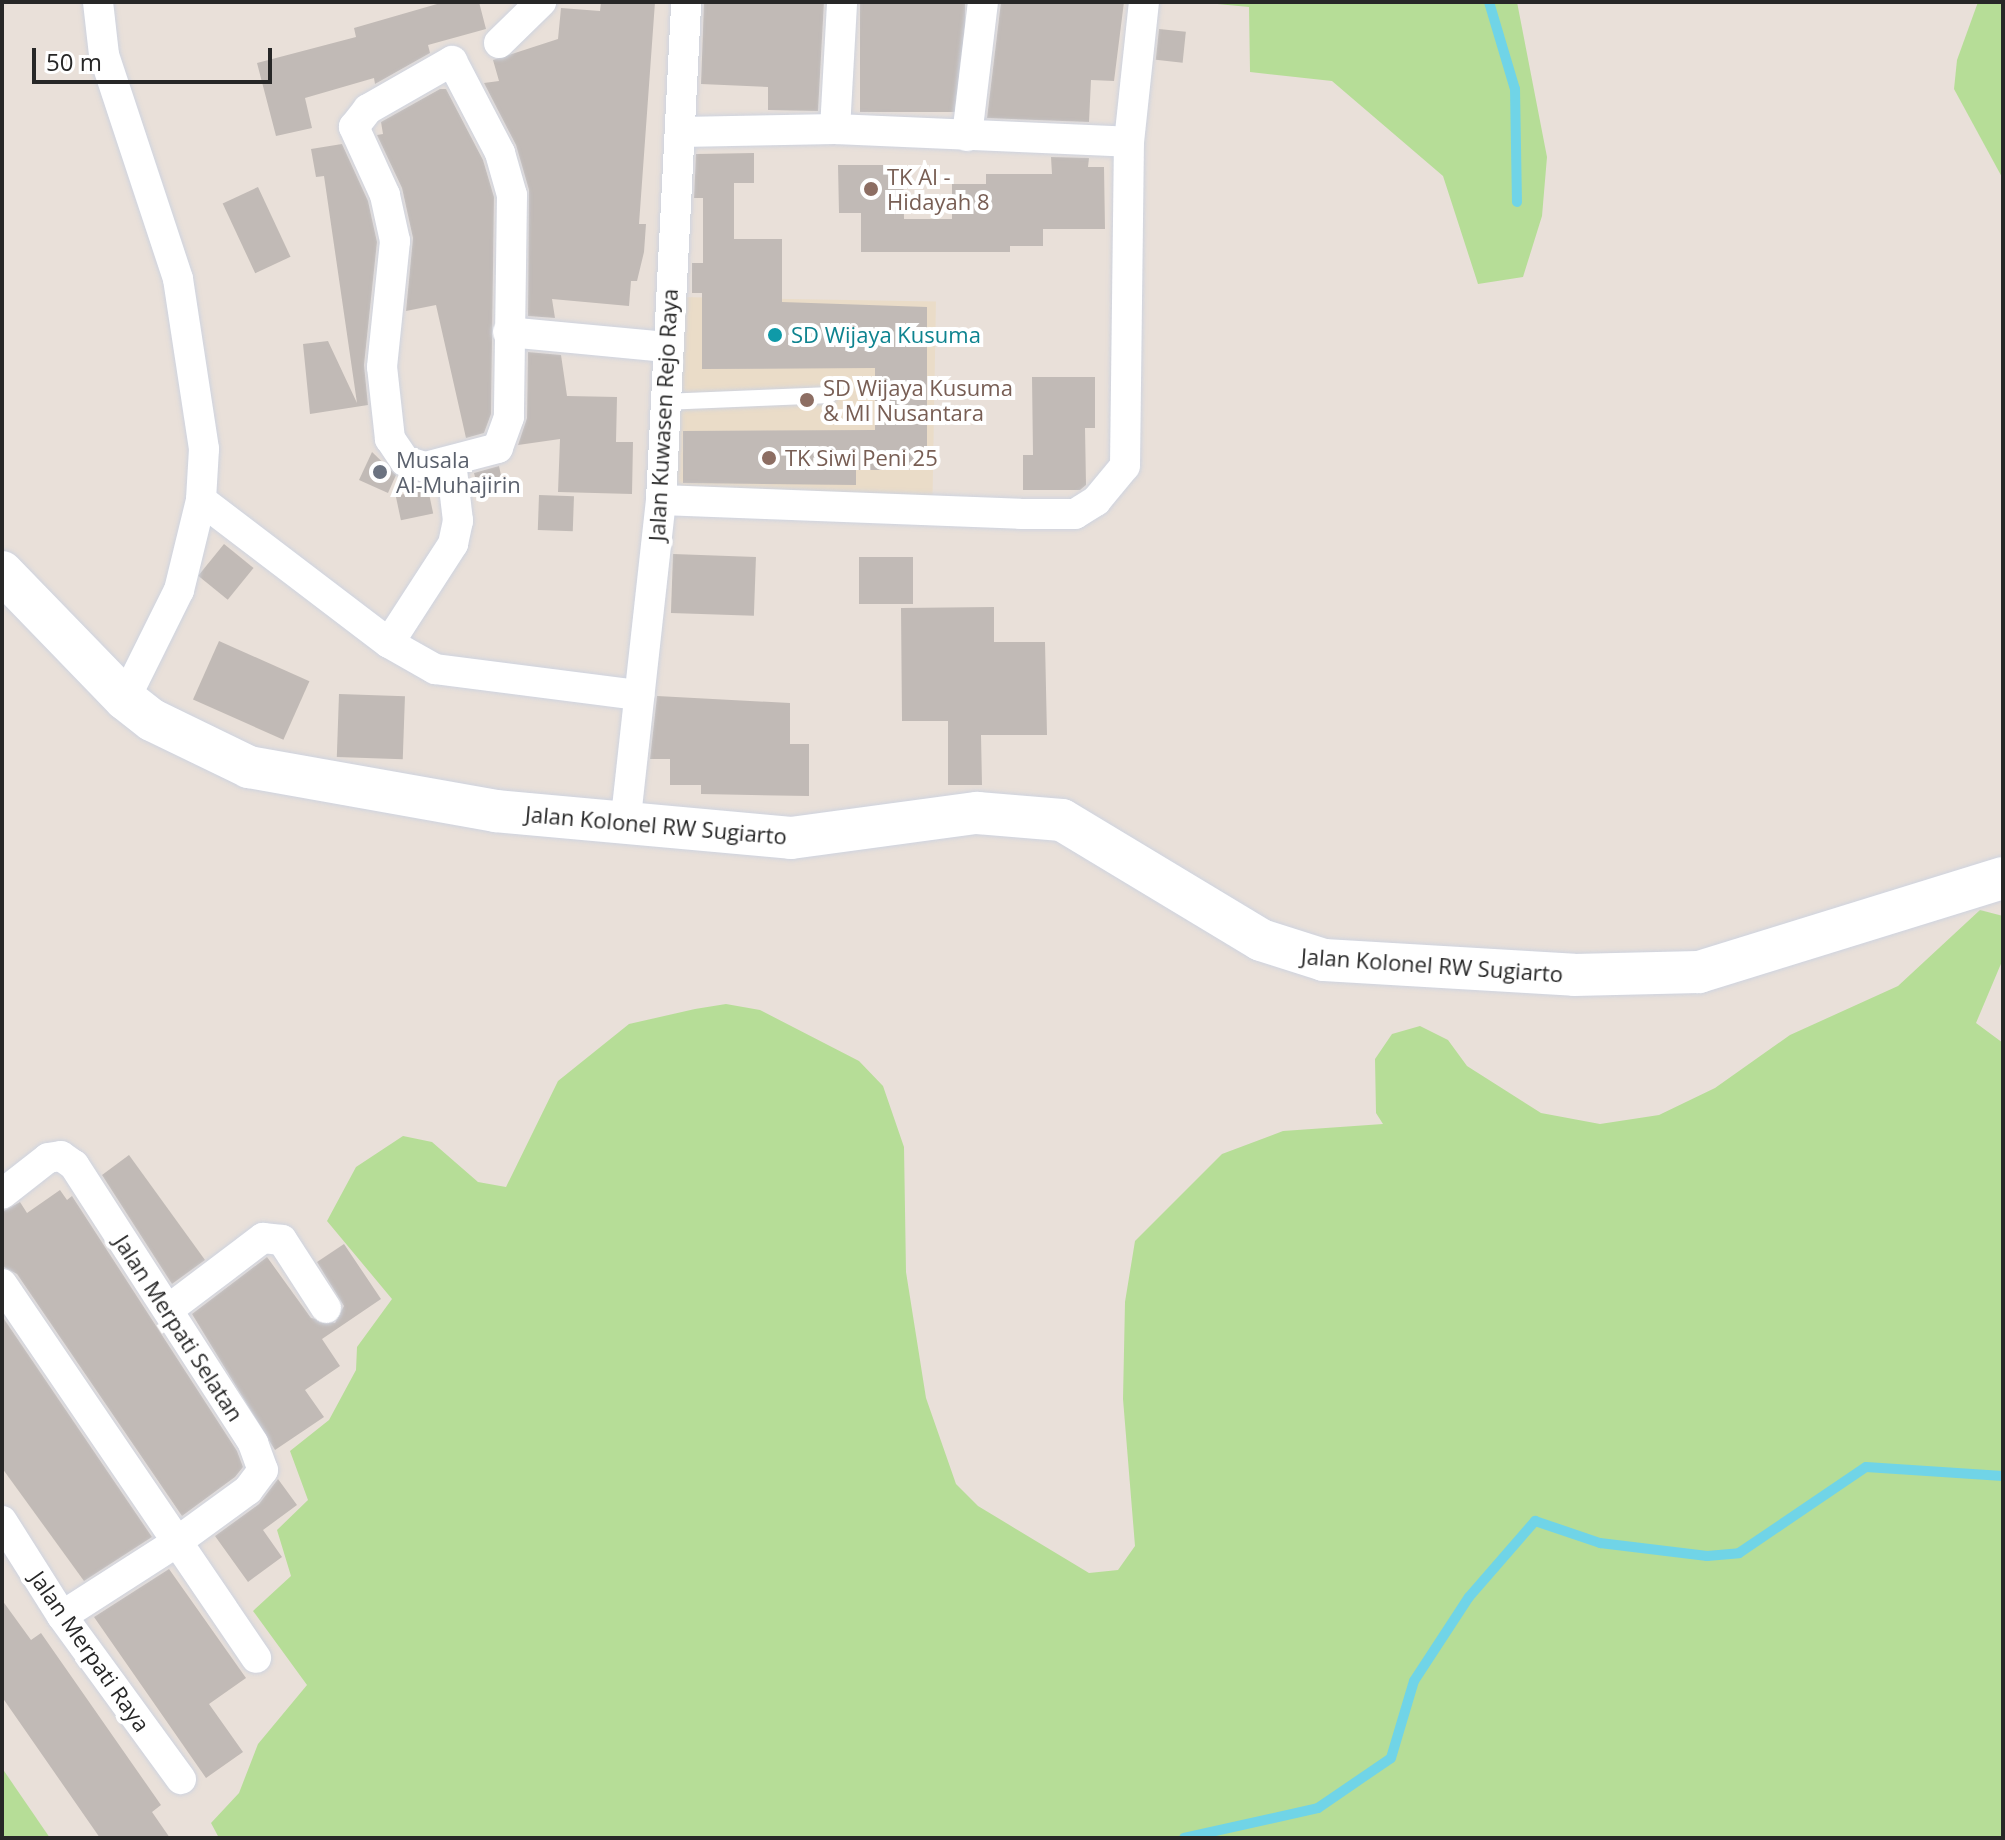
<!DOCTYPE html>
<html>
<head>
<meta charset="utf-8">
<style>
	body { margin:0 }
	#map { position:relative; width:2005px; height:1840px; overflow:hidden; background:#e9e0d9; font-family:"Open Sans",sans-serif }
	div>[style] { position:absolute }
	.education>* { inset:0; background:#eadcc8; transform-origin:0 0 }
	.green>* { inset:0; background:#b6dd97 }
	.stream>* { height:10px; margin:-5px; padding:0 5px; transform-origin:5px; border-radius:5px; background:#70d4e7 }
	.building>* { inset:0; background:#c1bab6; transform-origin:0 0 }
	.roads { filter:drop-shadow(0 0 2px #ced3df) drop-shadow(0 0 2px #ced3df) }
	.service>* { height:16px; margin:-8px; padding:0 8px; transform-origin:8px; border-radius:8px; background:#fff }
	.minor>* { height:30px; margin:-15px; padding:0 15px; transform-origin:15px; border-radius:15px; background:#fff }
	.secondary>* { height:42px; margin:-21px; padding:0 21px; transform-origin:21px; border-radius:21px; background:#fff }
	.dots>* { width:22px; height:22px; translate:-50% -50%; box-sizing:border-box; border:4px solid #fff; border-radius:50% }
	span { translate:-50% -50%; white-space:nowrap; text-align:center; line-height:1.15; -webkit-text-stroke:8px #fff; paint-order:stroke }
	.education-label { font-size:22px; color:#785e54 }
	.left { translate:0 -50%; text-align:left }
	.culture-label { font-size:22px; color:#0d838f }
	.street-label { font-size:22px; color:#272727 }
	.worship-label { font-size:22px; color:#5b616d }
	.frame { position:absolute; inset:0; border:4px solid #272727; pointer-events:none }
	.scale { position:absolute; left:32px; top:48px; width:240px; height:36px; box-sizing:border-box; border:4px solid #272727; border-top:0; padding-left:10px; font-size:24px; line-height:28px; white-space:nowrap; color:#272727; -webkit-text-stroke:6px #fff; paint-order:stroke }
</style>
</head>
<body>
<div id="map">
	<div class="education">
		<div style="left:679px;top:297px;width:257px;height:200px;rotate:1deg"></div>
	</div>
	<div class="green">
		<div style="clip-path:polygon(1196px 2px,1517px 2px,1547px 157px,1542px 216px,1523px 277px,1478px 284px,1443px 176px,1332px 81px,1250px 72px,1249px 7px)"></div>
		<div style="clip-path:polygon(1978px 2px,2003px 2px,2003px 179px,1954px 89px,1957px 60px)"></div>
		<div style="clip-path:polygon(1980px 910px,2003px 916px,2003px 959px,1976px 1023px,2003px 1043px,2003px 1838px,219px 1838px,211px 1823px,239px 1793px,258px 1744px,307px 1685px,253px 1611px,291px 1576px,277px 1530px,308px 1500px,290px 1451px,329px 1420px,356px 1370px,357px 1347px,392px 1299px,327px 1221px,356px 1167px,403px 1136px,432px 1142px,478px 1182px,506px 1187px,558px 1081px,629px 1024px,695px 1009px,726px 1004px,760px 1010px,859px 1061px,883px 1086px,904px 1147px,906px 1272px,926px 1398px,956px 1484px,978px 1506px,1089px 1573px,1118px 1570px,1135px 1546px,1123px 1399px,1125px 1302px,1135px 1241px,1222px 1154px,1283px 1131px,1383px 1124px,1376px 1113px,1375px 1059px,1392px 1034px,1420px 1026px,1448px 1040px,1467px 1066px,1541px 1113px,1600px 1124px,1659px 1115px,1715px 1088px,1790px 1035px,1898px 986px)"></div>
		<div style="clip-path:polygon(2px 1768px,50px 1838px,2px 1838px)"></div>
	</div>
	<div class="stream">
		<div style="left:1489px;top:2px;width:91px;rotate:73.4deg"></div>
		<div style="left:1515px;top:89px;width:113px;rotate:89deg"></div>
		<div style="left:1184px;top:1838px;width:137px;rotate:-12.6deg"></div>
		<div style="left:1318px;top:1808px;width:88px;rotate:-34.4deg"></div>
		<div style="left:1391px;top:1758px;width:80px;rotate:-73.4deg"></div>
		<div style="left:1414px;top:1681px;width:100px;rotate:-56.8deg"></div>
		<div style="left:1469px;top:1597px;width:101px;rotate:-49deg"></div>
		<div style="left:1535px;top:1521px;width:69px;rotate:18.7deg"></div>
		<div style="left:1600px;top:1543px;width:108px;rotate:6.9deg"></div>
		<div style="left:1707px;top:1556px;width:32px;rotate:-5deg"></div>
		<div style="left:1739px;top:1553px;width:153px;rotate:-34.1deg"></div>
		<div style="left:1866px;top:1467px;width:137px;rotate:3.8deg"></div>
	</div>
	<div class="building">
		<div style="clip-path:polygon(444px 2px,479px 2px,486px 29px,428px 45px,430px 53px,375px 84px,374px 78px,305px 98px,312px 128px,276px 136px,257px 63px,356px 37px,354px 28px)"></div>
		<div style="clip-path:polygon(601px 2px,655px 2px,639px 224px,646px 224px,644px 252px,637px 281px,631px 281px,629px 306px,552px 299px,555px 318px,528px 316px,529px 190px,516px 145px,484px 83px,499px 81px,493px 60px,558px 39px,561px 8px,600px 11px)"></div>
		<div style="clip-path:polygon(704px 2px,824px 2px,818px 111px,768px 110px,768px 87px,701px 84px)"></div>
		<div style="left:860px;top:2px;width:105px;height:110px"></div>
		<div style="clip-path:polygon(1001px 2px,1124px 2px,1114px 81px,1091px 80px,1089px 122px,987px 118px)"></div>
		<div style="left:1159px;top:29px;width:27px;height:31px;rotate:6deg"></div>
		<div style="clip-path:polygon(440px 89px,446px 89px,483px 160px,494px 197px,491px 414px,484px 433px,466px 438px,436px 305px,406px 311px,413px 238px,402px 188px,377px 135px,383px 134px,381px 122px)"></div>
		<div style="clip-path:polygon(342px 144px,368px 201px,377px 242px,364px 365px,368px 405px,310px 414px,303px 344px,328px 341px,357px 403px,324px 176px,316px 177px,311px 149px)"></div>
		<div style="clip-path:polygon(754px 153px,754px 183px,734px 183px,734px 239px,782px 239px,782px 302px,927px 307px,927px 470px,856px 470px,856px 485px,683px 483px,683px 431px,875px 430px,875px 368px,702px 369px,702px 293px,692px 293px,692px 263px,703px 263px,703px 198px,694px 198px,696px 154px)"></div>
		<div style="clip-path:polygon(1051px 157px,1089px 158px,1088px 167px,1104px 167px,1105px 229px,1043px 229px,1043px 246px,1010px 246px,1010px 252px,861px 252px,861px 213px,839px 213px,838px 165px,903px 165px,904px 219px,952px 219px,952px 184px,986px 184px,986px 174px,1052px 174px)"></div>
		<div style="left:258px;top:187px;width:77px;height:39px;rotate:65deg"></div>
		<div style="clip-path:polygon(528px 352px,561px 355px,567px 396px,617px 397px,616px 442px,633px 442px,632px 494px,558px 492px,560px 439px,518px 445px,527px 418px)"></div>
		<div style="clip-path:polygon(1032px 377px,1095px 377px,1095px 428px,1085px 428px,1086px 485px,1080px 490px,1023px 490px,1023px 455px,1033px 455px)"></div>
		<div style="clip-path:polygon(372px 452px,396px 475px,388px 493px,359px 480px)"></div>
		<div style="clip-path:polygon(499px 466px,502px 480px,477px 485px,474px 473px)"></div>
		<div style="left:428px;top:489px;width:25px;height:33px;rotate:78deg"></div>
		<div style="left:539px;top:495px;width:35px;height:35px;rotate:2deg"></div>
		<div style="left:224px;top:544px;width:38px;height:41px;rotate:39deg"></div>
		<div style="left:673px;top:554px;width:83px;height:59px;rotate:2deg"></div>
		<div style="left:859px;top:557px;width:54px;height:47px"></div>
		<div style="clip-path:polygon(994px 607px,994px 642px,1045px 642px,1047px 735px,981px 735px,982px 785px,948px 785px,948px 721px,902px 721px,901px 608px)"></div>
		<div style="left:219px;top:641px;width:99px;height:64px;rotate:24deg"></div>
		<div style="left:339px;top:694px;width:66px;height:63px;rotate:2deg"></div>
		<div style="clip-path:polygon(657px 696px,790px 703px,790px 744px,809px 744px,809px 796px,701px 794px,701px 785px,670px 785px,670px 759px,650px 759px)"></div>
		<div style="clip-path:polygon(129px 1155px,205px 1260px,172px 1284px,102px 1175px)"></div>
		<div style="clip-path:polygon(60px 1190px,67px 1200px,72px 1196px,237px 1451px,243px 1467px,235px 1477px,182px 1516px,17px 1274px,2px 1266px,2px 1212px,20px 1202px,27px 1213px)"></div>
		<div style="clip-path:polygon(344px 1244px,381px 1299px,322px 1339px,340px 1366px,305px 1390px,324px 1417px,275px 1450px,192px 1314px,267px 1257px,311px 1318px,335px 1323px,344px 1306px,317px 1262px)"></div>
		<div style="clip-path:polygon(2px 1316px,152px 1537px,84px 1581px,2px 1468px)"></div>
		<div style="clip-path:polygon(278px 1479px,297px 1505px,263px 1530px,282px 1557px,248px 1582px,215px 1536px,259px 1504px)"></div>
		<div style="clip-path:polygon(169px 1569px,246px 1678px,209px 1704px,243px 1752px,206px 1778px,94px 1617px)"></div>
		<div style="clip-path:polygon(2px 1600px,31px 1640px,41px 1633px,161px 1805px,152px 1812px,170px 1838px,100px 1838px,2px 1697px)"></div>
	</div>
	<div class="roads">
		<div class="service">
			<div style="left:665px;top:402px;width:164px;rotate:-2.4deg"></div>
		</div>
		<div class="minor">
			<div style="left:98px;top:2px;width:53px;rotate:83.5deg"></div>
			<div style="left:104px;top:55px;width:236px;rotate:71.7deg"></div>
			<div style="left:178px;top:279px;width:172px;rotate:81.3deg"></div>
			<div style="left:204px;top:449px;width:51px;rotate:93.4deg"></div>
			<div style="left:201px;top:500px;width:93px;rotate:103.7deg"></div>
			<div style="left:179px;top:590px;width:122px;rotate:116.4deg"></div>
			<div style="left:499px;top:43px;width:59px;rotate:-44.3deg"></div>
			<div style="left:452px;top:61px;width:104px;rotate:62.4deg"></div>
			<div style="left:500px;top:153px;width:44px;rotate:74.1deg"></div>
			<div style="left:512px;top:195px;width:222px;rotate:90.8deg"></div>
			<div style="left:509px;top:417px;width:33px;rotate:110deg"></div>
			<div style="left:498px;top:448px;width:75px;rotate:165.4deg"></div>
			<div style="left:425px;top:467px;width:21px;rotate:-163deg"></div>
			<div style="left:405px;top:461px;width:27px;rotate:-124deg"></div>
			<div style="left:390px;top:439px;width:72px;rotate:-96.3deg"></div>
			<div style="left:382px;top:367px;width:127px;rotate:-84.1deg"></div>
			<div style="left:395px;top:241px;width:47px;rotate:-102.3deg"></div>
			<div style="left:385px;top:195px;width:75px;rotate:-114.5deg"></div>
			<div style="left:354px;top:127px;width:23px;rotate:-52deg"></div>
			<div style="left:368px;top:109px;width:97px;rotate:-29.7deg"></div>
			<div style="left:835px;top:129px;width:127px;rotate:-86.8deg"></div>
			<div style="left:681px;top:132px;width:154px;rotate:-1.1deg"></div>
			<div style="left:835px;top:129px;width:294px;rotate:2.5deg"></div>
			<div style="left:1129px;top:142px;width:141px;rotate:-83.9deg"></div>
			<div style="left:967px;top:136px;width:135px;rotate:-83.2deg"></div>
			<div style="left:508px;top:332px;width:160px;rotate:5.4deg"></div>
			<div style="left:201px;top:500px;width:236px;rotate:37.3deg"></div>
			<div style="left:389px;top:643px;width:53px;rotate:29.5deg"></div>
			<div style="left:435px;top:669px;width:206px;rotate:7.3deg"></div>
			<div style="left:661px;top:500px;width:359px;rotate:2.2deg"></div>
			<div style="left:1020px;top:514px;width:55px"></div>
			<div style="left:1075px;top:514px;width:25px;rotate:-32deg"></div>
			<div style="left:1096px;top:501px;width:45px;rotate:-50.4deg"></div>
			<div style="left:1125px;top:466px;width:324px;rotate:-89.3deg"></div>
			<div style="left:389px;top:643px;width:118px;rotate:-57.1deg"></div>
			<div style="left:453px;top:544px;width:24px;rotate:-78deg"></div>
			<div style="left:458px;top:521px;width:60px;rotate:-96.7deg"></div>
			<div style="left:625px;top:826px;width:328px;rotate:-83.7deg"></div>
			<div style="left:661px;top:500px;width:499px;rotate:-87.1deg"></div>
			<div style="left:2px;top:1194px;width:58px;rotate:-38deg"></div>
			<div style="left:48px;top:1158px;width:13px;rotate:-9deg"></div>
			<div style="left:61px;top:1156px;width:16px;rotate:35deg"></div>
			<div style="left:74px;top:1165px;width:331px;rotate:57.2deg"></div>
			<div style="left:253px;top:1443px;width:29px;rotate:70deg"></div>
			<div style="left:263px;top:1470px;width:25px;rotate:127deg"></div>
			<div style="left:248px;top:1490px;width:92px;rotate:143.9deg"></div>
			<div style="left:174px;top:1544px;width:133px;rotate:147.3deg"></div>
			<div style="left:2px;top:1284px;width:452px;rotate:55.8deg"></div>
			<div style="left:169px;top:1309px;width:118px;rotate:-37.1deg"></div>
			<div style="left:263px;top:1238px;width:19px;rotate:6deg"></div>
			<div style="left:282px;top:1240px;width:81px;rotate:57.1deg"></div>
			<div style="left:2px;top:1521px;width:112px;rotate:57.7deg"></div>
			<div style="left:62px;top:1616px;width:202px;rotate:53.9deg"></div>
		</div>
		<div class="secondary">
			<div style="left:2px;top:572px;width:177px;rotate:45.9deg"></div>
			<div style="left:125px;top:699px;width:34px;rotate:38deg"></div>
			<div style="left:152px;top:720px;width:108px;rotate:25.9deg"></div>
			<div style="left:249px;top:767px;width:250px;rotate:10.1deg"></div>
			<div style="left:495px;top:811px;width:297px;rotate:5.2deg"></div>
			<div style="left:791px;top:838px;width:188px;rotate:-7.7deg"></div>
			<div style="left:977px;top:813px;width:85px;rotate:4.7deg"></div>
			<div style="left:1062px;top:820px;width:232px;rotate:31.1deg"></div>
			<div style="left:1261px;top:940px;width:66px;rotate:17.6deg"></div>
			<div style="left:1324px;top:960px;width:250px;rotate:3.4deg"></div>
			<div style="left:1574px;top:975px;width:125px;rotate:-1.4deg"></div>
			<div style="left:1699px;top:972px;width:318px;rotate:-17.2deg"></div>
		</div>
	</div>
	<div class="dots">
		<div style="left:871px;top:189px;background:#8d6e63"></div>
		<div style="left:775px;top:335px;background:#0f9aa8"></div>
		<div style="left:807px;top:400px;background:#8d6e63"></div>
		<div style="left:769px;top:458px;background:#8d6e63"></div>
		<div style="left:380px;top:472px;background:#6b7280"></div>
	</div>
	<div class="education-label">
		<span class="left" style="left:887px;top:189px">TK Al -<br>Hidayah 8</span>
		<span class="left" style="left:823px;top:400px">SD Wijaya Kusuma<br>&amp; MI Nusantara</span>
		<span class="left" style="left:785px;top:458px">TK Siwi Peni 25</span>
	</div>
	<div class="culture-label">
		<span class="left" style="left:791px;top:335px">SD Wijaya Kusuma</span>
	</div>
	<div class="street-label">
		<span style="left:663px;top:415px;rotate:-87deg">Jalan Kuwasen Rejo Raya</span>
		<span style="left:656px;top:825px;rotate:5deg">Jalan Kolonel RW Sugiarto</span>
		<span style="left:1432px;top:965px;rotate:4deg">Jalan Kolonel RW Sugiarto</span>
		<span style="left:179px;top:1328px;rotate:57deg">Jalan Merpati Selatan</span>
		<span style="left:90px;top:1651px;rotate:55deg">Jalan Merpati Raya</span>
	</div>
	<div class="worship-label">
		<span class="left" style="left:396px;top:472px">Musala<br>Al-Muhajirin</span>
	</div>
	<div class="frame"></div>
	<div class="scale">50 m</div>
</div>
</body>
</html>
